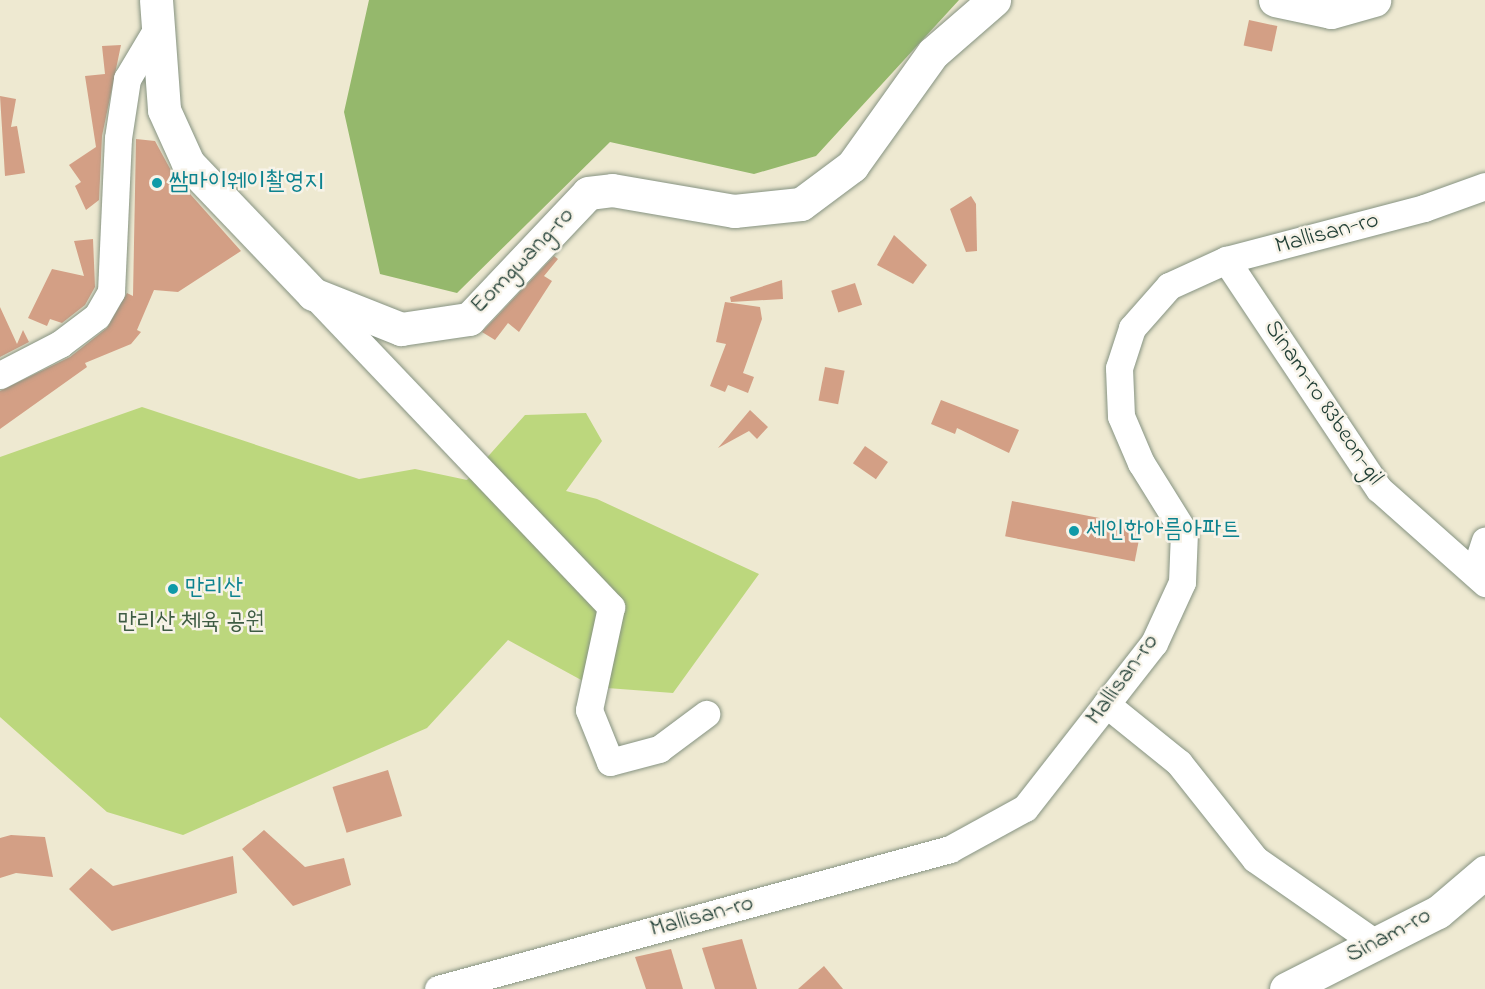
<!DOCTYPE html>
<html>
<head>
<meta charset="utf-8">
<style>
	body { margin:0 }
	#map { position:relative; width:1485px; height:989px; overflow:hidden; background:#eee9d1; font-family:"Indie Flower","Poor Story",sans-serif }
	div>[style] { position:absolute }
	.green>* { inset:0; background:#bcd77d }
	.forest>* { inset:0; background:#95b86c }
	.building>* { inset:0; background:#d39f85; transform-origin:0 0 }
	.roads { filter:drop-shadow(0 0 2px #869382) drop-shadow(0 0 2px #869382) }
	.minor>* { height:27px; margin:-13.5px; padding:0 13.5px; transform-origin:13.5px; border-radius:13.5px; background:#fff }
	.major>* { height:33px; margin:-16.5px; padding:0 16.5px; transform-origin:16.5px; border-radius:16.5px; background:#fff }
	.dots>* { width:16px; height:16px; translate:-50% -50%; box-sizing:border-box; border:3px solid #f7f3e8; border-radius:50% }
	span { translate:-50% -50%; white-space:nowrap; text-align:center; line-height:1.15; -webkit-text-stroke:5px #f7f3e8; paint-order:stroke }
	.culture-label { font-size:24px; color:#0d838f }
	.left { translate:0 -50%; text-align:left }
	.street-label { font-size:24px; color:#1f3d34 }
	.park-label { font-size:24px; color:#3e5c43 }
</style>
</head>
<body>
<div id="map">
	<div class="green">
		<div style="clip-path:polygon(142px 407px,359px 479px,415px 469px,467px 480px,525px 415px,586px 413px,602px 441px,566px 491px,597px 499px,759px 574px,673px 693px,594px 687px,508px 640px,427px 728px,183px 835px,107px 812px,0 717px,0 457px)"></div>
	</div>
	<div class="forest">
		<div style="clip-path:polygon(369px 0,959px 0,816px 156px,754px 174px,610px 142px,457px 293px,380px 274px,344px 112px)"></div>
	</div>
	<div class="building">
		<div style="left:1249px;top:20px;width:29px;height:26px;rotate:12deg"></div>
		<div style="clip-path:polygon(121px 45px,102px 136px,99px 200px,86px 210px,75px 186px,81px 182px,69px 165px,96px 147px,85px 76px,105px 74px,102px 46px)"></div>
		<div style="clip-path:polygon(0 96px,16px 99px,11px 127px,17px 126px,25px 173px,5px 176px)"></div>
		<div style="clip-path:polygon(136px 139px,155px 141px,174px 176px,241px 251px,178px 292px,154px 290px,137px 330px,141px 332px,131px 344px,85px 363px,87px 367px,0 429px,0 391px,70px 357px,107px 328px,127px 293px,133px 296px)"></div>
		<div style="clip-path:polygon(971px 196px,976px 204px,977px 251px,966px 252px,950px 209px)"></div>
		<div style="clip-path:polygon(894px 235px,927px 265px,913px 284px,877px 265px)"></div>
		<div style="clip-path:polygon(93px 239px,95px 287px,85px 305px,62px 323px,50px 319px,47px 326px,28px 318px,52px 269px,84px 276px,74px 241px)"></div>
		<div style="clip-path:polygon(554px 256px,558px 259px,544px 276px,552px 281px,519px 332px,508px 323px,495px 340px,482px 332px)"></div>
		<div style="clip-path:polygon(782px 280px,783px 299px,731px 302px,730px 297px)"></div>
		<div style="left:855px;top:283px;width:23px;height:25px;rotate:72deg"></div>
		<div style="clip-path:polygon(725px 302px,760px 307px,762px 319px,743px 373px,754px 377px,748px 393px,728px 385px,725px 392px,710px 386px,726px 344px,716px 342px)"></div>
		<div style="clip-path:polygon(0 307px,17px 344px,23px 330px,29px 342px,0 357px)"></div>
		<div style="left:825px;top:367px;width:20px;height:34px;rotate:11deg"></div>
		<div style="clip-path:polygon(941px 400px,1019px 430px,1009px 453px,957px 428px,955px 434px,931px 424px)"></div>
		<div style="clip-path:polygon(750px 410px,768px 427px,757px 439px,749px 431px,718px 448px)"></div>
		<div style="left:865px;top:446px;width:28px;height:21px;rotate:35deg"></div>
		<div style="left:1012px;top:501px;width:132px;height:36px;rotate:11deg"></div>
		<div style="left:388px;top:770px;width:48px;height:58px;rotate:73deg"></div>
		<div style="clip-path:polygon(264px 830px,305px 867px,344px 858px,351px 885px,293px 906px,242px 849px)"></div>
		<div style="clip-path:polygon(11px 835px,45px 837px,53px 877px,16px 873px,0 878px,0 838px)"></div>
		<div style="clip-path:polygon(233px 856px,237px 893px,112px 931px,69px 889px,91px 868px,113px 886px)"></div>
		<div style="clip-path:polygon(742px 939px,757px 989px,715px 989px,702px 948px)"></div>
		<div style="clip-path:polygon(671px 949px,683px 989px,646px 989px,635px 957px)"></div>
		<div style="clip-path:polygon(824px 966px,843px 989px,798px 989px)"></div>
	</div>
	<div class="roads">
		<div class="minor">
			<div style="left:1226px;top:260px;width:275px;rotate:56.3deg"></div>
			<div style="left:1379px;top:489px;width:142px;rotate:41.6deg"></div>
			<div style="left:314px;top:295px;width:431px;rotate:46.4deg"></div>
			<div style="left:611px;top:607px;width:105px;rotate:102.1deg"></div>
			<div style="left:589px;top:710px;width:56px;rotate:68deg"></div>
			<div style="left:610px;top:762px;width:51px;rotate:-14.9deg"></div>
			<div style="left:659px;top:749px;width:59px;rotate:-36.7deg"></div>
			<div style="left:0;top:375px;width:68px;rotate:-27.3deg"></div>
			<div style="left:60px;top:344px;width:46px;rotate:-37.1deg"></div>
			<div style="left:97px;top:316px;width:28px;rotate:-60deg"></div>
			<div style="left:111px;top:292px;width:154px;rotate:-87.4deg"></div>
			<div style="left:118px;top:138px;width:60px;rotate:-81.3deg"></div>
			<div style="left:127px;top:79px;width:55px;rotate:-59.2deg"></div>
			<div style="left:1475px;top:571px;width:32px;rotate:-72deg"></div>
			<div style="left:1106px;top:704px;width:94px;rotate:38.9deg"></div>
			<div style="left:1179px;top:763px;width:122px;rotate:51.6deg"></div>
			<div style="left:1255px;top:859px;width:149px;rotate:34.9deg"></div>
			<div style="left:438px;top:989px;width:531px;rotate:-15.29deg"></div>
			<div style="left:950px;top:849px;width:85px;rotate:-28.7deg"></div>
			<div style="left:1025px;top:808px;width:209px;rotate:-52deg"></div>
			<div style="left:1154px;top:643px;width:67px;rotate:-65.3deg"></div>
			<div style="left:1182px;top:582px;width:50px;rotate:-87.7deg"></div>
			<div style="left:1184px;top:532px;width:81px;rotate:-121.9deg"></div>
			<div style="left:1141px;top:463px;width:51px;rotate:-113.1deg"></div>
			<div style="left:1121px;top:416px;width:48px;rotate:-92.4deg"></div>
			<div style="left:1119px;top:368px;width:42px;rotate:-72deg"></div>
			<div style="left:1132px;top:328px;width:56px;rotate:-48.6deg"></div>
			<div style="left:1169px;top:286px;width:63px;rotate:-24.5deg"></div>
			<div style="left:1226px;top:260px;width:205px;rotate:-14.7deg"></div>
			<div style="left:1424px;top:208px;width:65px;rotate:-19.8deg"></div>
		</div>
		<div class="major">
			<div style="left:156px;top:0;width:110px;rotate:85.8deg"></div>
			<div style="left:164px;top:110px;width:58px;rotate:65.6deg"></div>
			<div style="left:188px;top:163px;width:181px;rotate:46.3deg"></div>
			<div style="left:313px;top:294px;width:95px;rotate:21.7deg"></div>
			<div style="left:401px;top:329px;width:69px;rotate:-8.4deg"></div>
			<div style="left:469px;top:319px;width:173px;rotate:-46.6deg"></div>
			<div style="left:588px;top:193px;width:24px;rotate:-7deg"></div>
			<div style="left:612px;top:190px;width:124px;rotate:9.8deg"></div>
			<div style="left:734px;top:211px;width:67px;rotate:-6deg"></div>
			<div style="left:801px;top:204px;width:64px;rotate:-36.7deg"></div>
			<div style="left:852px;top:166px;width:139px;rotate:-54.4deg"></div>
			<div style="left:933px;top:53px;width:81px;rotate:-41deg"></div>
			<div style="left:1275px;top:0;width:57px;rotate:12.1deg"></div>
			<div style="left:1331px;top:12px;width:45px;rotate:-15.6deg"></div>
			<div style="left:1286px;top:989px;width:170px;rotate:-26.9deg"></div>
			<div style="left:1438px;top:912px;width:62px;rotate:-40.4deg"></div>
		</div>
	</div>
	<div class="dots">
		<div style="left:157px;top:183px;background:#0f9aa8"></div>
		<div style="left:1074px;top:531px;background:#0f9aa8"></div>
		<div style="left:173px;top:589px;background:#0f9aa8"></div>
	</div>
	<div class="culture-label">
		<span class="left" style="left:169px;top:183px">쌈마이웨이촬영지</span>
		<span class="left" style="left:1086px;top:531px">세인한아름아파트</span>
		<span class="left" style="left:185px;top:589px">만리산</span>
	</div>
	<div class="street-label">
		<span style="left:1327px;top:234px;rotate:-15deg">Mallisan-ro</span>
		<span style="left:523px;top:261px;rotate:-46deg">Eomgwang-ro</span>
		<span style="left:1323px;top:403px;rotate:56deg">Sinam-ro 83beon-gil</span>
		<span style="left:1123px;top:680px;rotate:-54deg">Mallisan-ro</span>
		<span style="left:702px;top:917px;rotate:-15deg">Mallisan-ro</span>
		<span style="left:1389px;top:936px;rotate:-28deg">Sinam-ro</span>
	</div>
	<div class="park-label">
		<span style="left:191px;top:623px">만리산 체육 공원</span>
	</div>
</div>
</body>
</html>
